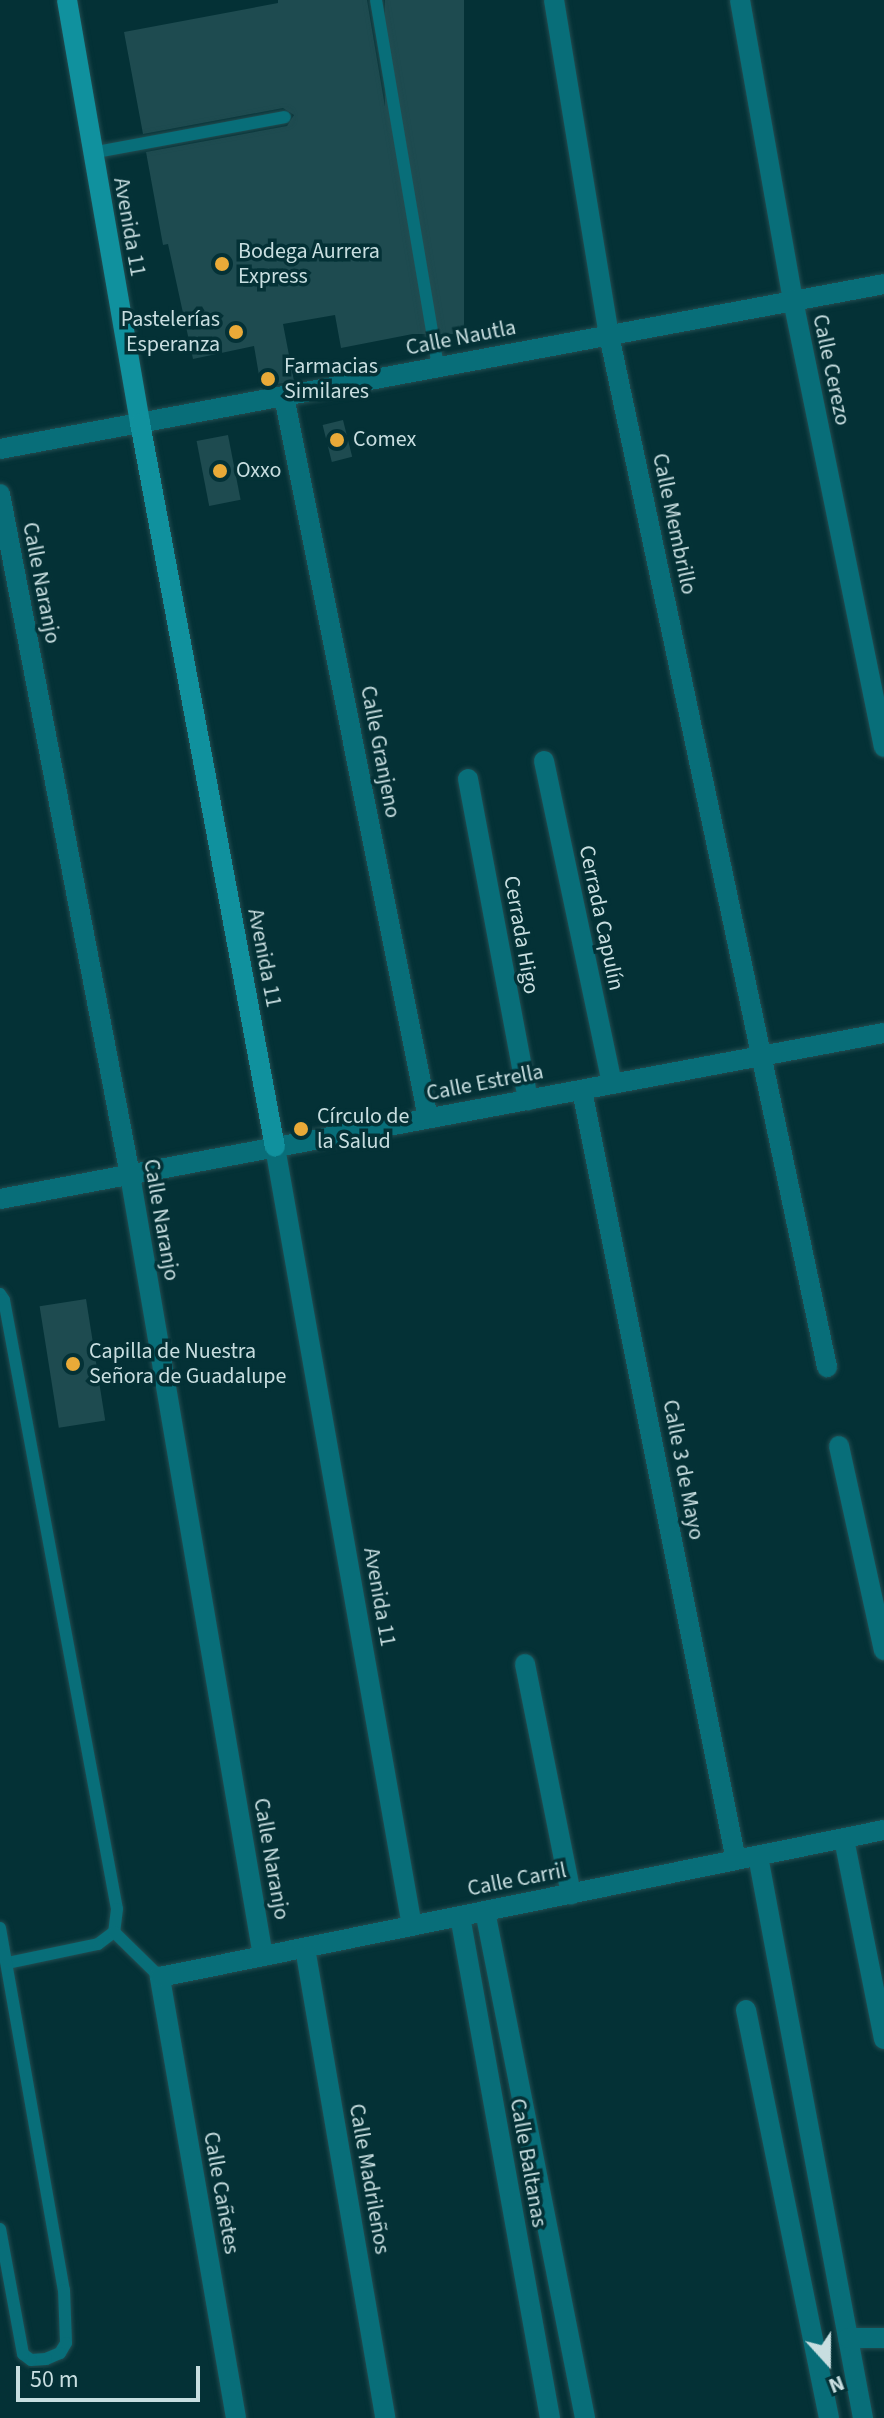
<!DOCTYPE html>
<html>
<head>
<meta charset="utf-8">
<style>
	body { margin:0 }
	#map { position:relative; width:884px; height:2418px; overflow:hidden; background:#043136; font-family:"Source Sans 3",sans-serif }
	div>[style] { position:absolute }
	.building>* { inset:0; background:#1e4b50; transform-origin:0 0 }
	.roads { filter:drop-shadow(0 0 2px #234d51) drop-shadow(0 0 2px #234d51) }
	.lane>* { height:12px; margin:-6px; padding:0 6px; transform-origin:6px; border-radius:6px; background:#086e79 }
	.street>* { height:20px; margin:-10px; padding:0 10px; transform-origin:10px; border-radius:10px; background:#086e79 }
	.secondary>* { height:20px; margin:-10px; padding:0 10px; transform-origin:10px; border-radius:10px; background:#10919e }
	.dots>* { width:22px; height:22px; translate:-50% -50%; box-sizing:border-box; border:4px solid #043136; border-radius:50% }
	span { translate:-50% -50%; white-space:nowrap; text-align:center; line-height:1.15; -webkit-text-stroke:7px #043136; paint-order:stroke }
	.street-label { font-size:22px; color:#c8dee0 }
	.poi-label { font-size:22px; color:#c8dee0 }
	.left { translate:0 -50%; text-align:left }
	.right { translate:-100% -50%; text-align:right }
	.north { position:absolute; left:788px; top:2322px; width:80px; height:80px; -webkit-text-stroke:6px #043136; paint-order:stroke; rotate:159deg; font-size:22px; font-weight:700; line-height:32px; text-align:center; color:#c8dee0 }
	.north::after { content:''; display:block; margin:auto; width:28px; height:36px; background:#c8dee0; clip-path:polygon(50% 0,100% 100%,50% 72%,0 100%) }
	.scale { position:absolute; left:16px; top:2366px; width:184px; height:36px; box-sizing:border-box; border:4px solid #c8dee0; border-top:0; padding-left:10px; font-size:24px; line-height:28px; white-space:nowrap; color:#c8dee0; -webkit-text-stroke:6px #043136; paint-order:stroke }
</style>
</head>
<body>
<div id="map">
	<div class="building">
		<div style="clip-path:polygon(278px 0,367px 0,423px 332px,341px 348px,335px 315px,283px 324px,294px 381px,261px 387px,254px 346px,193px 359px,168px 244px,163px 245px,146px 152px,287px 126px,294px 115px,283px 108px,143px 134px,124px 32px,278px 3px)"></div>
		<div style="left:385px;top:0;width:79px;height:334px"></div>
		<div style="left:343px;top:420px;width:38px;height:21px;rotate:76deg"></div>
		<div style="left:228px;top:435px;width:66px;height:32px;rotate:79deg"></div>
		<div style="left:86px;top:1299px;width:123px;height:47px;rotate:81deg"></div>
	</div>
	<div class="roads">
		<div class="lane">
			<div style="left:376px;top:0;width:372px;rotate:80.4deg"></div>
			<div style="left:91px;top:153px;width:197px;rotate:-10.5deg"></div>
			<div style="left:0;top:1294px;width:7px;rotate:56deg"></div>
			<div style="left:4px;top:1300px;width:619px;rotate:79.49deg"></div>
			<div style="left:117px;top:1909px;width:23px;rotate:97deg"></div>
			<div style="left:114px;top:1932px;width:20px;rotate:143deg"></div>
			<div style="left:98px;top:1944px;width:93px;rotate:168.2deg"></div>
			<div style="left:0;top:1928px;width:368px;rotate:80deg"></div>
			<div style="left:64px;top:2290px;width:53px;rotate:87.8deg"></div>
			<div style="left:66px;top:2343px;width:12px;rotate:121deg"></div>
			<div style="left:60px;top:2353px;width:15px;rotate:157deg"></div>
			<div style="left:46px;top:2359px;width:15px;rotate:176deg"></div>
			<div style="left:31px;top:2360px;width:10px;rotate:-143deg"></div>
			<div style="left:23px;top:2354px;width:127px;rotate:-100.4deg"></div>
			<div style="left:114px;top:1932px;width:64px;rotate:44.4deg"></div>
		</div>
		<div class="street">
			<div style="left:554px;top:0;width:339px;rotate:80.7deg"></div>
			<div style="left:609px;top:335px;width:1055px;rotate:78.07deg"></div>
			<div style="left:740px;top:0;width:305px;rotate:80deg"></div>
			<div style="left:793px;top:300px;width:456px;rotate:78.5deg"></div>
			<div style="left:284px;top:396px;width:736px;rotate:78.72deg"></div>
			<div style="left:0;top:449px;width:899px;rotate:-10.57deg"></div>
			<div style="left:0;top:494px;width:693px;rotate:79.19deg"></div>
			<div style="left:130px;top:1175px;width:792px;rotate:80.34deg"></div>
			<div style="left:544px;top:761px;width:330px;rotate:78.1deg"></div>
			<div style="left:468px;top:779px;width:327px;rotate:79.4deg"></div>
			<div style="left:582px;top:1090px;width:785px;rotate:78.69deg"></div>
			<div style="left:275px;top:1147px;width:791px;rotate:80.03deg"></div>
			<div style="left:0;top:1199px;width:899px;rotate:-10.64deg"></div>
			<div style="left:839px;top:1446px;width:209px;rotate:77.6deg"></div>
			<div style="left:525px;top:1664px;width:235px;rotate:78.7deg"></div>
			<div style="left:844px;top:1839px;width:204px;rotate:78.7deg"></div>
			<div style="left:758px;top:1856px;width:572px;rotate:79.42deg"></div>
			<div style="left:485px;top:1911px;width:517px;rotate:78.84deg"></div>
			<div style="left:460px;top:1916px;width:510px;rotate:79.84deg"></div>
			<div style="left:305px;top:1948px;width:477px;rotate:80.3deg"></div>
			<div style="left:746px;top:2010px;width:416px;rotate:78.5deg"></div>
			<div style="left:848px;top:2338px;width:36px"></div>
			<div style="left:236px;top:2418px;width:448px;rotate:-99.8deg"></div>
			<div style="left:160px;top:1977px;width:739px;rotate:-11.48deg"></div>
		</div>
		<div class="secondary">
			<div style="left:67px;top:0;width:429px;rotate:80.2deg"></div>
			<div style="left:140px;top:423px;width:736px;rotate:79.44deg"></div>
		</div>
	</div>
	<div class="dots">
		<div style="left:222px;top:264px;background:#e9aa38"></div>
		<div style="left:236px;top:332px;background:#e9aa38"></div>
		<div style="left:268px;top:379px;background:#e9aa38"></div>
		<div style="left:337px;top:440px;background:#e9aa38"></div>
		<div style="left:220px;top:471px;background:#e9aa38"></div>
		<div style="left:301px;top:1129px;background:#e9aa38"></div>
		<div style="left:73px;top:1364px;background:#e9aa38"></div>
	</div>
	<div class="street-label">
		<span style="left:129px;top:227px;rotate:80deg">Avenida 11</span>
		<span style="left:461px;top:338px;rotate:-11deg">Calle Nautla</span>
		<span style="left:831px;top:370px;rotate:78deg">Calle Cerezo</span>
		<span style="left:674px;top:524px;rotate:78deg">Calle Membrillo</span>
		<span style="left:41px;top:583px;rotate:79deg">Calle Naranjo</span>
		<span style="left:380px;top:752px;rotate:79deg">Calle Granjeno</span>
		<span style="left:601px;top:918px;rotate:78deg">Cerrada Capulín</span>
		<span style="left:521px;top:935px;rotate:80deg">Cerrada Higo</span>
		<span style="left:264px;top:958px;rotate:79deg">Avenida 11</span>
		<span style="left:485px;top:1083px;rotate:-11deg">Calle Estrella</span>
		<span style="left:161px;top:1220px;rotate:80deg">Calle Naranjo</span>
		<span style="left:683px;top:1470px;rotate:79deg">Calle 3 de Mayo</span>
		<span style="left:379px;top:1597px;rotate:80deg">Avenida 11</span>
		<span style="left:271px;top:1859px;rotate:80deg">Calle Naranjo</span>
		<span style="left:517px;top:1880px;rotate:-11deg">Calle Carril</span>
		<span style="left:528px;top:2163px;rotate:80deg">Calle Baltanas</span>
		<span style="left:369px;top:2179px;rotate:80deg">Calle Madrileños</span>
		<span style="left:221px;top:2193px;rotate:80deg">Calle Cañetes</span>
	</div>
	<div class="poi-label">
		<span class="left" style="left:238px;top:264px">Bodega Aurrera<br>Express</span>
		<span class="right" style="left:220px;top:332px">Pastelerías<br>Esperanza</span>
		<span class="left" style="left:284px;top:379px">Farmacias<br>Similares</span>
		<span class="left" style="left:353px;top:440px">Comex</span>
		<span class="left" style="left:236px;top:471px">Oxxo</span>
		<span class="left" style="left:317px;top:1129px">Círculo de<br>la Salud</span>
		<span class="left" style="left:89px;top:1364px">Capilla de Nuestra<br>Señora de Guadalupe</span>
	</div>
	<div class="north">N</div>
	<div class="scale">50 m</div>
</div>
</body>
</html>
